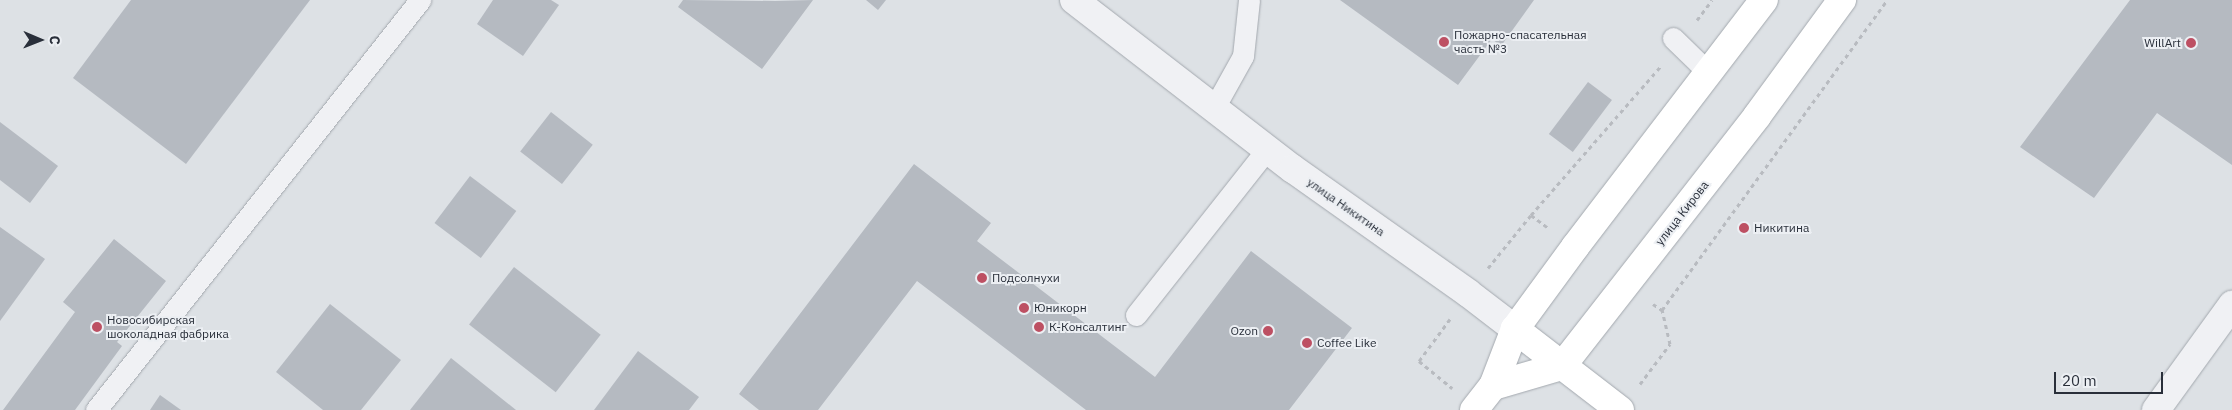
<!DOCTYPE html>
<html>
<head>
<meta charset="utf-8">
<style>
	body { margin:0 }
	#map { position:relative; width:2232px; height:410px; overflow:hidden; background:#dde1e5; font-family:"IBM Plex Sans",sans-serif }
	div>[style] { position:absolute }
	.building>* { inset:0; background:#b5bac1; transform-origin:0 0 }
	.path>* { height:3px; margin-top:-1.5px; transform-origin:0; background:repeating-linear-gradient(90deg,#b8bbc0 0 4px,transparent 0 8px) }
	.roads { filter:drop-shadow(0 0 1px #a3a8ae) drop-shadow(0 0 1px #a3a8ae) }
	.service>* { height:21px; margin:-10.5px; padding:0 10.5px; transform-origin:10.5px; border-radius:10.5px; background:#f0f1f4 }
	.minor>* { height:28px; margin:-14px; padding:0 14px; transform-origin:14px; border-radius:14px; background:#f0f1f4 }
	.secondary>* { height:28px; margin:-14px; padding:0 14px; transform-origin:14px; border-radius:14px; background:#fff }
	.primary>* { height:28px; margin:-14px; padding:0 14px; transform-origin:14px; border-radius:14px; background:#fff }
	.dots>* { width:14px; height:14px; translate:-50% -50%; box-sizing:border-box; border:2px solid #eceff3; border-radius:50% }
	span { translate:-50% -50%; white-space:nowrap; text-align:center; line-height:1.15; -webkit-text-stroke:4px #eceff3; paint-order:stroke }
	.poi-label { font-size:12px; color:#292f3a }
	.left { translate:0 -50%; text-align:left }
	.right { translate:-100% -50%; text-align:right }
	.street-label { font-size:12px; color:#292f3a }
	.north { position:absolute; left:15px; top:15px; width:50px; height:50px; -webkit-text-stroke:4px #eceff3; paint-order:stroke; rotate:91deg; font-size:14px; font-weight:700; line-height:20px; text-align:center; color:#292f3a }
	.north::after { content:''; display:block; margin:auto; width:18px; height:22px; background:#292f3a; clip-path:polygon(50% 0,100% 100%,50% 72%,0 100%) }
	.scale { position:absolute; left:2054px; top:372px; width:109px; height:22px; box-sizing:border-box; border:2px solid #292f3a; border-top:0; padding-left:6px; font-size:15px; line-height:18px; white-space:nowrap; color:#292f3a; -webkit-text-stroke:4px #eceff3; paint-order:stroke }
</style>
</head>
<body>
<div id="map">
	<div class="building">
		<div style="clip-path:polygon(131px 0,310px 0,186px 164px,73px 78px)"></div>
		<div style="clip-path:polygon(493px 0,551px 0,559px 5px,523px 56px,477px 24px)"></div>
		<div style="clip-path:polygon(683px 0,775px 1px,813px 0,762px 69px,678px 7px)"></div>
		<div style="clip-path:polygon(866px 0,886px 0,878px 10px)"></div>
		<div style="clip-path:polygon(1340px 0,1534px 0,1501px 46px,1492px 39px,1458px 85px)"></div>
		<div style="clip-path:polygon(2130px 0,2232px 0,2232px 165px,2157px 113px,2094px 198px,2020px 147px)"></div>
		<div style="left:1588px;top:82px;width:30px;height:65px;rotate:37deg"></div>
		<div style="left:551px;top:112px;width:53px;height:50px;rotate:38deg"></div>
		<div style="clip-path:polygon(0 122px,58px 166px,30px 203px,0 180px)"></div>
		<div style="clip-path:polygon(914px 164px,991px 223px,977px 241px,1155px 377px,1251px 251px,1352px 328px,1289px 410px,1086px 410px,917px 281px,818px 410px,759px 410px,739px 394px)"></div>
		<div style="left:470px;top:176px;width:58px;height:59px;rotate:37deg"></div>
		<div style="clip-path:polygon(0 227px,45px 259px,0 321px)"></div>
		<div style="clip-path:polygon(114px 239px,166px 281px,117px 342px,122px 346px,75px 410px,3px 410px,75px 312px,63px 302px)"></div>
		<div style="left:514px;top:267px;width:110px;height:73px;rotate:38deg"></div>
		<div style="clip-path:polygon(330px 304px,401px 360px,361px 410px,323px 410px,276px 372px)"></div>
		<div style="clip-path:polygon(638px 351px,699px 397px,689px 410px,594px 410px)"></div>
		<div style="clip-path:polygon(451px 358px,516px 410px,410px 410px)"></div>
		<div style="clip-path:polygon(160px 395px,181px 410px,150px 410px)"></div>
	</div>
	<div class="path">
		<div style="left:1697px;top:20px;width:25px;rotate:-53deg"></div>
		<div style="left:1531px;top:215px;width:21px;rotate:37deg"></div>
		<div style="left:1488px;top:268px;width:68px;rotate:-50.9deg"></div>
		<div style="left:1531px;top:215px;width:198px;rotate:-48.9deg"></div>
		<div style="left:1653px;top:304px;width:11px;rotate:34deg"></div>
		<div style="left:1450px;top:319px;width:52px;rotate:126.4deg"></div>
		<div style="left:1419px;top:361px;width:43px;rotate:39.3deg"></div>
		<div style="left:1640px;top:384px;width:50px;rotate:-53.1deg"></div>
		<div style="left:1670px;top:344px;width:35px;rotate:-103deg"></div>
		<div style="left:1662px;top:310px;width:383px;rotate:-54deg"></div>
	</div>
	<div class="roads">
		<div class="service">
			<div style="left:1673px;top:38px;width:50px;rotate:44.2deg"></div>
			<div style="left:1214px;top:108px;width:60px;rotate:-60.9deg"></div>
			<div style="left:1243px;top:56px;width:56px;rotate:-83.9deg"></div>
			<div style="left:1136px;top:315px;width:211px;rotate:-51.7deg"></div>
			<div style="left:96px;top:410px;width:523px;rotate:-51.68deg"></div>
		</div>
		<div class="minor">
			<div style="left:1074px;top:0;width:277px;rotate:37.7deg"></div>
			<div style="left:1293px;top:169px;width:214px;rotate:35.3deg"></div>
			<div style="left:1468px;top:293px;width:59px;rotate:37.5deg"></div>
			<div style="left:2156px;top:410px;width:130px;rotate:-54.1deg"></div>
		</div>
		<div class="secondary">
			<div style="left:1493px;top:386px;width:72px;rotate:-16.2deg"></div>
			<div style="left:1474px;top:410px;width:31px;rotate:-52deg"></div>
			<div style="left:1493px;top:386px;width:61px;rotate:-68.9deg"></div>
		</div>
		<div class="primary">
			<div style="left:1562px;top:366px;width:317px;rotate:-52deg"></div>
			<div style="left:1757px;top:116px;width:144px;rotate:-53.8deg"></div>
			<div style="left:1620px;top:410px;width:133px;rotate:-142.4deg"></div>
			<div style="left:1515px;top:329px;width:102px;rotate:-53.8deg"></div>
			<div style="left:1575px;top:247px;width:311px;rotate:-52.6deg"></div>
		</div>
	</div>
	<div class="dots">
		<div style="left:1444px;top:42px;background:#bd5063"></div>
		<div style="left:2191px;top:43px;background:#bd5063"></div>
		<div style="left:1744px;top:228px;background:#bd5063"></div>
		<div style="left:982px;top:278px;background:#bd5063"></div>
		<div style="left:1024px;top:308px;background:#bd5063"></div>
		<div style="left:97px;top:327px;background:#bd5063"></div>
		<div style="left:1039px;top:327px;background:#bd5063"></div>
		<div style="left:1268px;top:331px;background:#bd5063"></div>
		<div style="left:1307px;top:343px;background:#bd5063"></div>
	</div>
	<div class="poi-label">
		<span class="left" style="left:1454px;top:42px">Пожарно-спасательная<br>часть №3</span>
		<span class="right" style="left:2181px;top:43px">WillArt</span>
		<span class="left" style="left:1754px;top:228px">Никитина</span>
		<span class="left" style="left:992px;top:278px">Подсолнухи</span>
		<span class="left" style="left:1034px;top:308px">Юникорн</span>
		<span class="left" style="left:107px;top:327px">Новосибирская<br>шоколадная фабрика</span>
		<span class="left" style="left:1049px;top:327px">К-Консалтинг</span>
		<span class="right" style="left:1258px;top:331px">Ozon</span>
		<span class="left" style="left:1317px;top:343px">Coffee Like</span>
	</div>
	<div class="street-label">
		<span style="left:1346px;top:207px;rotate:35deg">улица Никитина</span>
		<span style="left:1682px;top:213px;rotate:-52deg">улица Кирова</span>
	</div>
	<div class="north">С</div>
	<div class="scale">20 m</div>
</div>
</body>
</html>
